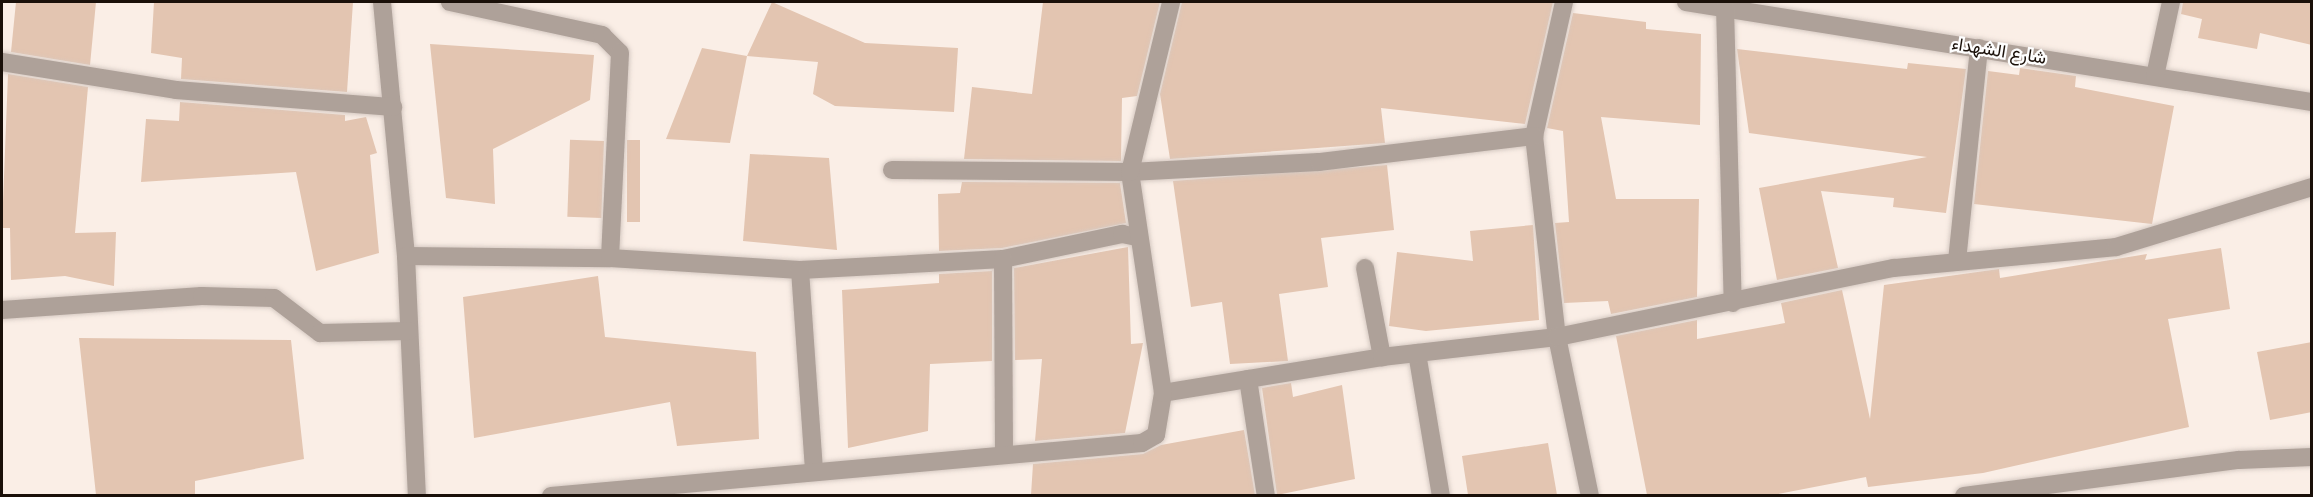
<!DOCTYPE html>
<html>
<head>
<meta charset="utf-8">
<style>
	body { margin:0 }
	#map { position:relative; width:2313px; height:497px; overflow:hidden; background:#faeee6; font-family:Poppins,Vazirmatn,sans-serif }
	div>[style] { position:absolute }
	.building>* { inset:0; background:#e3c5b1; transform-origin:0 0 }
	.roads { filter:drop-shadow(0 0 2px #d6cac3) drop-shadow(0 0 2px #d6cac3) }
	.minor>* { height:18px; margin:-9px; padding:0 9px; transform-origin:9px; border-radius:9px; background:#aea199 }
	span { translate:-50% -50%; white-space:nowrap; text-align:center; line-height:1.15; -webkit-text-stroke:4.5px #fefefe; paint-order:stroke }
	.street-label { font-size:18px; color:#1a1009 }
	.frame { position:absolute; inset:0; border:3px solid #1a1009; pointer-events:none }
</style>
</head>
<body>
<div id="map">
	<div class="building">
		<div style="clip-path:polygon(16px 2px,96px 2px,90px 65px,11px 52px)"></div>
		<div style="clip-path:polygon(154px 2px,353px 2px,347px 92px,181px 79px,182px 58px,151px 53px)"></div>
		<div style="clip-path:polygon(772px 2px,865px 43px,958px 48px,954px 112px,835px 106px,813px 94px,818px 62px,747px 56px)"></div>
		<div style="clip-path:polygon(1043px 2px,1160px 2px,1137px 96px,1122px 98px,1121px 161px,964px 159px,972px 87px,1032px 94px)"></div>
		<div style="clip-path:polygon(1182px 2px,1553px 2px,1525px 124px,1381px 108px,1385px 143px,1170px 159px,1160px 94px)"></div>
		<div style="clip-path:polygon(2183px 2px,2312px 2px,2312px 45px,2260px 33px,2257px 49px,2198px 38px,2202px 19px,2181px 14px)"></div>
		<div style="clip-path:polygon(1573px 13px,1646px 22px,1646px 29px,1701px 34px,1700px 125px,1601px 117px,1616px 199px,1699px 199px,1697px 297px,1611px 314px,1608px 301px,1564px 303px,1555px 223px,1569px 222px,1563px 131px,1547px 128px)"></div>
		<div style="clip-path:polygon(430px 44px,594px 55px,590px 100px,493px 149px,495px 204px,446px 198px)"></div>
		<div style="clip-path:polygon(702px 48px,747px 56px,730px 143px,666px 139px)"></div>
		<div style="clip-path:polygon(1737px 49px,1907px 69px,1908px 63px,1966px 69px,1946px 213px,1893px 207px,1894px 198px,1821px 191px,1838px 268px,1777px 280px,1759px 188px,1927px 157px,1749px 133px)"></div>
		<div style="clip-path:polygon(2020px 68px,2076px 76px,2075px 87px,2174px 106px,2152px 224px,1974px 204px,1988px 71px,2019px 75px)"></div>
		<div style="clip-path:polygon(8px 74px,88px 87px,75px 233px,116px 232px,114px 286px,65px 276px,11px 280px,10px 228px,2px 228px)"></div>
		<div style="clip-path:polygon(180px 102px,345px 115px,345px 121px,366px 117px,377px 153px,370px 155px,379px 253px,316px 271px,296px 172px,141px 182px,146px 119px,179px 121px)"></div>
		<div style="left:627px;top:140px;width:13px;height:82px"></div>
		<div style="left:604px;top:141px;width:77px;height:34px;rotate:92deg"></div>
		<div style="clip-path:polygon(750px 154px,829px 158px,837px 250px,743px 241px)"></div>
		<div style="clip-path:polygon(1387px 165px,1394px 230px,1321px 238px,1328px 287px,1279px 294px,1288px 361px,1230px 364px,1222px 302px,1191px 307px,1173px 181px)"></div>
		<div style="clip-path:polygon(962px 182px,1120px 183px,1126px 223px,1002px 248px,939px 251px,938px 194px,960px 193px)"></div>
		<div style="clip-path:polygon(1533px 225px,1539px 320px,1426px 331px,1389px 326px,1397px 252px,1473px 261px,1470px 231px)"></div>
		<div style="clip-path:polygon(1128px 247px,1131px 344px,1143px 343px,1125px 433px,1035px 441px,1042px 359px,1015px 360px,1014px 268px)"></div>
		<div style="clip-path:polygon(2221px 248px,2230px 309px,2168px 319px,2189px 427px,1983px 473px,1868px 487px,1866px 477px,1773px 495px,1647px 495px,1616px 336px,1697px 320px,1697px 339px,1785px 323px,1781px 303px,1842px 290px,1870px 419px,1884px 285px,1999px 269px,2000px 278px,2147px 254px,2145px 260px)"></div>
		<div style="clip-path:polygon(992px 271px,992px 361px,930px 364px,928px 431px,848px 448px,842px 290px,939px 283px,939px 274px)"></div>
		<div style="clip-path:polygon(598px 276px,605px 337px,756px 352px,759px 439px,677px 446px,670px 402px,474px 438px,463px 297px)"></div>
		<div style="clip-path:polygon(79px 338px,291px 340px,304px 459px,195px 481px,195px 495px,96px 495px)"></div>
		<div style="clip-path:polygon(2312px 342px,2312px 412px,2270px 420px,2257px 352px)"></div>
		<div style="clip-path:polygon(1291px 383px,1293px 397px,1342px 385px,1355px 479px,1277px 495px,1262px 388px)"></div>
		<div style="clip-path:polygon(1244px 430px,1255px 495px,1031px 495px,1033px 464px,1143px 454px,1161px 445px)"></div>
		<div style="clip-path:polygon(1548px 443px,1557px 495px,1468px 495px,1462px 456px)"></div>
	</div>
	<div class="roads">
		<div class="minor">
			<div style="left:382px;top:2px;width:255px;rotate:84.6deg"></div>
			<div style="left:406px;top:256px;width:240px;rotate:87.4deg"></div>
			<div style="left:450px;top:2px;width:156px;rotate:12.2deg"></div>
			<div style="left:602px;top:35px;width:25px;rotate:45deg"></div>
			<div style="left:620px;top:53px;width:205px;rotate:92.8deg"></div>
			<div style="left:1564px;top:2px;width:137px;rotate:102.6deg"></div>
			<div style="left:1534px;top:136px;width:202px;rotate:83.5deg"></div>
			<div style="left:1557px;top:337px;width:162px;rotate:78.3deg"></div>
			<div style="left:1686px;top:2px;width:634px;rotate:9.08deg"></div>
			<div style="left:1725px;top:7px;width:296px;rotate:88.5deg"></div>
			<div style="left:2px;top:62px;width:176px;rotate:9.1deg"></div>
			<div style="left:176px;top:90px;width:218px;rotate:4.5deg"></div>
			<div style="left:2155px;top:76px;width:76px;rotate:-77.8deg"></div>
			<div style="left:892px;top:170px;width:238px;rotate:0.5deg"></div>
			<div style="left:1130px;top:172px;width:189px;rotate:-3deg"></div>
			<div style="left:1319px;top:162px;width:217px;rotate:-6.9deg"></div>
			<div style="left:406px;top:256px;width:204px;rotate:0.6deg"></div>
			<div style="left:610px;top:258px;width:190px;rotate:3.6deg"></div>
			<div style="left:800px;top:270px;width:203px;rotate:-3.1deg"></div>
			<div style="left:1003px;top:259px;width:122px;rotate:-11.9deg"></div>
			<div style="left:1122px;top:234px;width:16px;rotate:11deg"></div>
			<div style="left:1003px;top:259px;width:196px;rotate:89.7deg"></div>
			<div style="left:1957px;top:261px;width:214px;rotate:-84.1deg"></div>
			<div style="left:1365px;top:268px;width:91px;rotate:79.2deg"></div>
			<div style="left:800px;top:270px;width:200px;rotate:86deg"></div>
			<div style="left:2px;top:310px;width:200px;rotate:-4deg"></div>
			<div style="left:202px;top:296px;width:72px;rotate:1.6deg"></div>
			<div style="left:274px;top:298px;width:58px;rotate:37.3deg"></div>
			<div style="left:320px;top:333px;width:89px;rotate:-1.3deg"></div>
			<div style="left:1417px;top:353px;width:145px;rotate:80.5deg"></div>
			<div style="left:1248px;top:379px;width:118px;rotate:81.3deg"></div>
			<div style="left:1163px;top:393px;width:222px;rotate:-9.3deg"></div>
			<div style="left:1382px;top:357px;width:176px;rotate:-6.5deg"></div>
			<div style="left:1557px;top:337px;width:344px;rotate:-11.6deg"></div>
			<div style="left:1894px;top:268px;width:223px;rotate:-5.4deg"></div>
			<div style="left:2116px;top:247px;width:205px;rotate:-17deg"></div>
			<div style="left:551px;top:496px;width:593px;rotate:-5.12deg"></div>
			<div style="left:1142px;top:443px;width:16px;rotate:-30deg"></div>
			<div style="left:1156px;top:435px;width:43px;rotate:-80.5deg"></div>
			<div style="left:1163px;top:393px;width:223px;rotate:-98.5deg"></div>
			<div style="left:1130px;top:172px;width:175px;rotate:-76.4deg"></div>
			<div style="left:1964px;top:496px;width:277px;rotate:-7.5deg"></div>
			<div style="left:2239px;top:460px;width:73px;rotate:-2.4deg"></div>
		</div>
	</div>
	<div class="street-label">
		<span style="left:1999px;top:51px;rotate:9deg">شارع الشهداء</span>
	</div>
	<div class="frame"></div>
</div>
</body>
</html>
